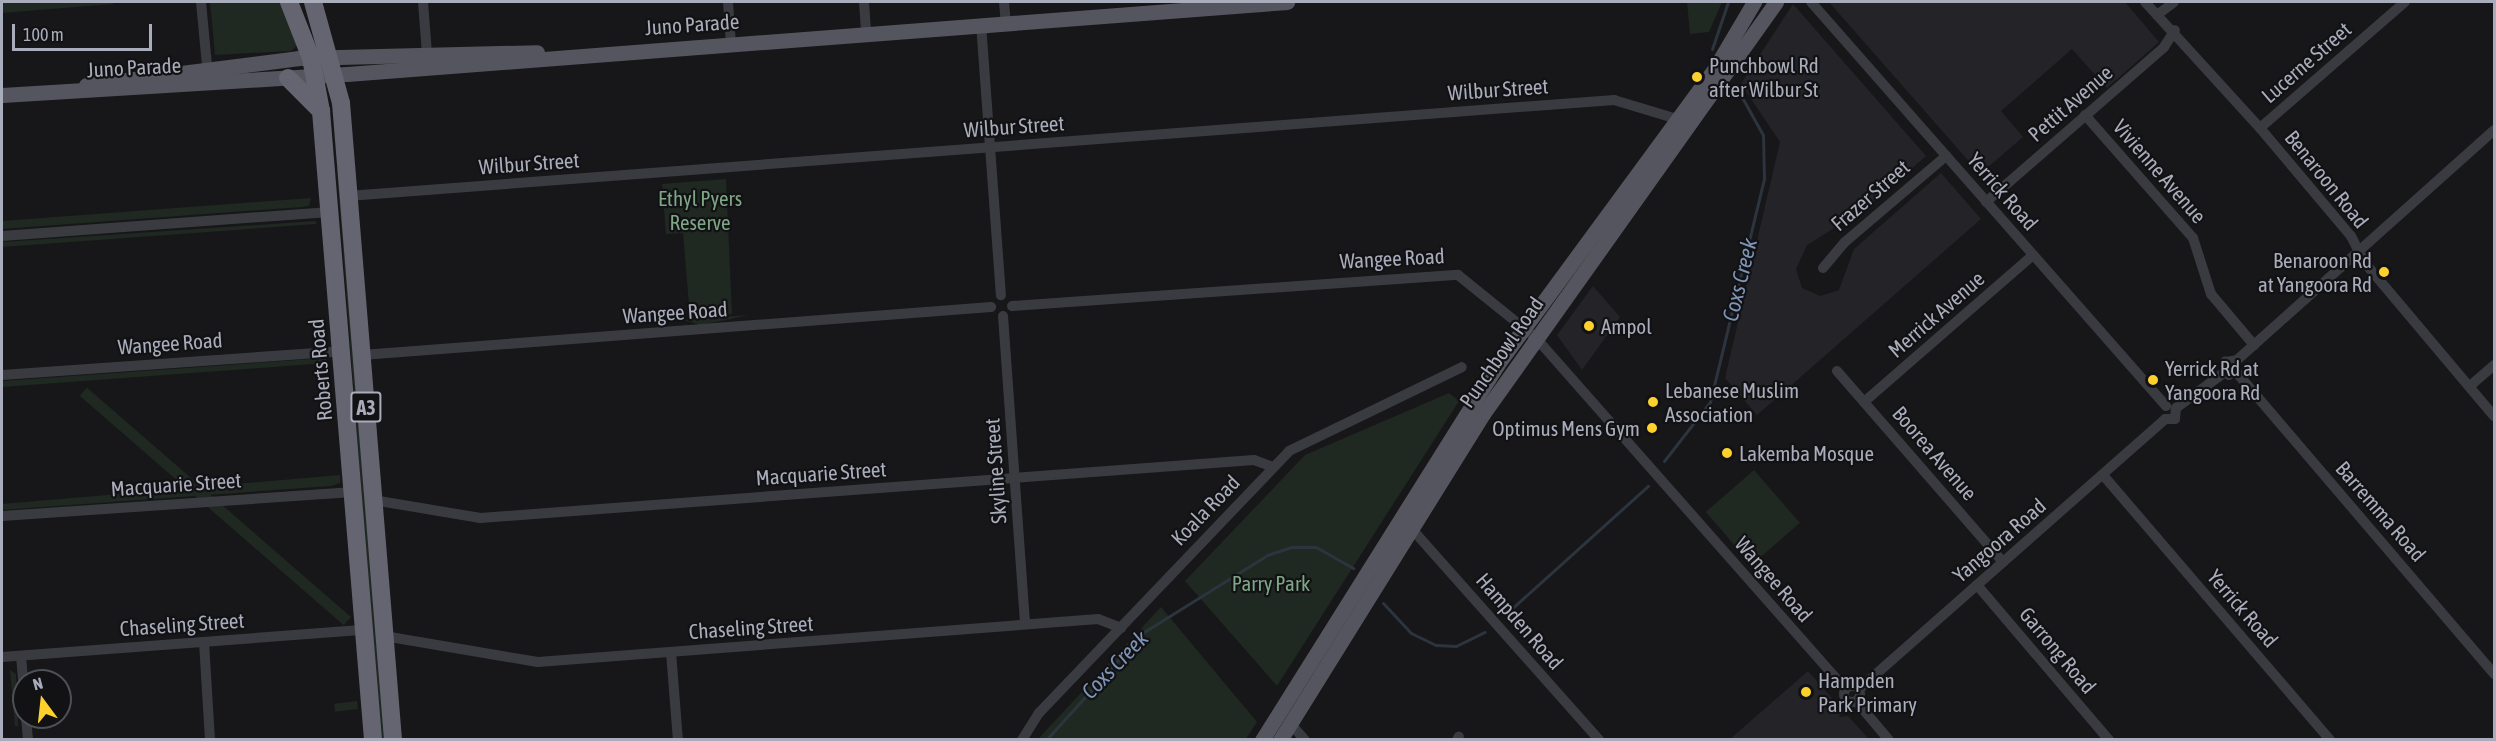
<!DOCTYPE html>
<html>
<head>
<meta charset="utf-8">
<style>
	body { margin:0 }
	#map { position:relative; width:2496px; height:741px; overflow:hidden; background:#171719; font-family:"Asap Condensed",sans-serif }
	div>[style] { position:absolute }
	.built>* { inset:0; background:#242327 }
	.green>* { inset:0; background:#1f2821; transform-origin:0 0 }
	.stream>* { height:3px; margin:-1.5px; padding:0 1.5px; transform-origin:1.5px; border-radius:1.5px; background:#2c343e }
	.street>* { height:10px; margin:-5px; padding:0 5px; transform-origin:5px; border-radius:5px; background:#3a3a41 }
	.street>.ring { margin:-5px; padding:0; box-sizing:content-box; background:none; border:10px solid #3a3a41; border-radius:50% }
	.primary>* { height:15px; margin:-7.5px; padding:0 7.5px; transform-origin:7.5px; border-radius:7.5px; background:#54555e }
	.highway>* { height:18px; margin:-9px; padding:0 9px; transform-origin:9px; border-radius:9px; background:#646570 }
	.dots>* { width:16px; height:16px; translate:-50% -50%; box-sizing:border-box; border:3px solid #121215; border-radius:50% }
	span { translate:-50% -50%; white-space:nowrap; text-align:center; line-height:1.15; -webkit-text-stroke:4.5px #121215; paint-order:stroke }
	.shield-label span { padding:2px 4px; background:#121215; border:2px solid; border-radius:4px; -webkit-text-stroke-width:0 }
	.shield-label { font-size:20px; color:#a9acba; font-weight:700 }
	.street-label { font-size:21px; color:#a9acba }
	.poi-label { font-size:21px; color:#a9acba }
	.left { translate:0 -50%; text-align:left }
	.right { translate:-100% -50%; text-align:right }
	.park-label { font-size:21px; color:#7fa686 }
	.water-label { font-size:22px; color:#7e95b7; font-style:italic }
	.frame { position:absolute; inset:0; border:3px solid #a9acba; pointer-events:none }
	.north { position:absolute; left:12px; top:669px; width:60px; height:60px; box-sizing:border-box; background:#121215; border:2px solid #4e5057; border-radius:50%; rotate:345deg; font-size:16px; font-weight:700; line-height:24px; text-align:center; color:#a9acba }
	.north::after { content:''; display:block; margin:auto; width:21px; height:27px; background:#fcd02d; clip-path:polygon(50% 0,100% 100%,50% 72%,0 100%) }
	.scale { position:absolute; left:12px; top:24px; width:140px; height:27px; box-sizing:border-box; border:3px solid #a9acba; border-top:0; padding-left:8px; font-size:18px; line-height:21px; white-space:nowrap; color:#a9acba; -webkit-text-stroke:4px #121215; paint-order:stroke }
</style>
</head>
<body>
<div id="map">
	<div class="built">
		<div style="clip-path:polygon(1829px 2px,2125px 2px,2159px 42px,2107px 88px,2072px 49px,2001px 111px,2023px 137px,1980px 174px)"></div>
		<div style="clip-path:polygon(1793px 4px,1926px 156px,1865px 209px,1807px 245px,1796px 269px,1802px 288px,1820px 296px,1839px 290px,1854px 249px,1941px 173px,1981px 219px,1757px 415px,1725px 378px,1780px 142px,1741px 84px)"></div>
		<div style="clip-path:polygon(1593px 286px,1620px 317px,1582px 370px,1557px 335px)"></div>
		<div style="clip-path:polygon(1808px 671px,1844px 712px,1838px 717px,1848px 716px,1869px 739px,1730px 739px)"></div>
	</div>
	<div class="green">
		<div style="clip-path:polygon(2px 2px,113px 2px,113px 4px,2px 13px)"></div>
		<div style="clip-path:polygon(210px 2px,281px 2px,298px 45px,291px 51px,215px 55px)"></div>
		<div style="clip-path:polygon(1687px 2px,1722px 2px,1709px 32px,1690px 34px)"></div>
		<div style="clip-path:polygon(337px 169px,339px 168px,385px 739px,380px 739px)"></div>
		<div style="clip-path:polygon(726px 179px,732px 314px,690px 317px,683px 233px,666px 234px,662px 184px)"></div>
		<div style="clip-path:polygon(311px 198px,309px 206px,302px 207px,2px 229px,2px 221px)"></div>
		<div style="clip-path:polygon(316px 221px,316px 224px,2px 247px,2px 242px)"></div>
		<div style="clip-path:polygon(749px 315px,701px 325px,684px 320px)"></div>
		<div style="clip-path:polygon(326px 358px,327px 363px,2px 387px,2px 381px)"></div>
		<div style="clip-path:polygon(1449px 393px,1459px 401px,1277px 686px,1185px 581px,1305px 455px)"></div>
		<div style="left:1754px;top:470px;width:70px;height:64px;rotate:49deg"></div>
		<div style="clip-path:polygon(340px 475px,340px 483px,331px 486px,2px 510px,2px 504px)"></div>
		<div style="clip-path:polygon(1161px 607px,1257px 722px,1246px 739px,1038px 739px)"></div>
		<div style="left:351px;top:617px;width:11px;height:350px;rotate:131deg"></div>
		<div style="clip-path:polygon(10px 670px,16px 674px,18px 726px,15px 726px)"></div>
		<div style="left:357px;top:701px;width:8px;height:23px;rotate:83deg"></div>
	</div>
	<div class="stream">
		<div style="left:1712px;top:49px;width:50px;rotate:-71.2deg"></div>
		<div style="left:1664px;top:461px;width:75px;rotate:-52.1deg"></div>
		<div style="left:1710px;top:402px;width:229px;rotate:-76.4deg"></div>
		<div style="left:1764px;top:179px;width:44px;rotate:-91.3deg"></div>
		<div style="left:1763px;top:135px;width:51px;rotate:-119.1deg"></div>
		<div style="left:1383px;top:603px;width:41px;rotate:47deg"></div>
		<div style="left:1411px;top:633px;width:28px;rotate:26deg"></div>
		<div style="left:1436px;top:645px;width:20px;rotate:3deg"></div>
		<div style="left:1456px;top:646px;width:32px;rotate:-26deg"></div>
		<div style="left:1509px;top:611px;width:187px;rotate:-42deg"></div>
		<div style="left:1046px;top:740px;width:146px;rotate:-47.8deg"></div>
		<div style="left:1144px;top:632px;width:145px;rotate:-32deg"></div>
		<div style="left:1267px;top:555px;width:26px;rotate:-18deg"></div>
		<div style="left:1292px;top:547px;width:24px"></div>
		<div style="left:1316px;top:547px;width:43px;rotate:29.6deg"></div>
	</div>
	<div class="street">
		<div style="left:201px;top:2px;width:64px;rotate:84.6deg"></div>
		<div style="left:423px;top:2px;width:52px;rotate:85.6deg"></div>
		<div style="left:728px;top:2px;width:39px;rotate:86deg"></div>
		<div style="left:864px;top:2px;width:30px;rotate:86deg"></div>
		<div style="left:1004px;top:2px;width:21px;rotate:85deg"></div>
		<div style="left:1811px;top:2px;width:538px;rotate:48.69deg"></div>
		<div style="left:2145px;top:2px;width:171px;rotate:47.6deg"></div>
		<div style="left:2260px;top:128px;width:141px;rotate:49.9deg"></div>
		<div style="left:2351px;top:236px;width:30px;rotate:63deg"></div>
		<div style="left:2365px;top:263px;width:200px;rotate:49.9deg"></div>
		<div style="left:2157px;top:15px;width:21px;rotate:-37deg"></div>
		<div style="left:981px;top:24px;width:272px;rotate:85.8deg"></div>
		<div style="left:2085px;top:115px;width:164px;rotate:48.7deg"></div>
		<div style="left:2193px;top:238px;width:59px;rotate:72.2deg"></div>
		<div style="left:2211px;top:294px;width:67px;rotate:49.9deg"></div>
		<div style="left:2260px;top:128px;width:192px;rotate:-41deg"></div>
		<div style="left:348px;top:196px;width:1270px;rotate:-4.34deg"></div>
		<div style="left:1614px;top:100px;width:66px;rotate:16.8deg"></div>
		<div style="left:1986px;top:202px;width:236px;rotate:-41deg"></div>
		<div style="left:2164px;top:47px;width:20px;rotate:-57deg"></div>
		<div style="left:2px;top:236px;width:329px;rotate:-4.2deg"></div>
		<div style="left:1823px;top:268px;width:34px;rotate:-50deg"></div>
		<div style="left:1845px;top:242px;width:133px;rotate:-40.4deg"></div>
		<div style="left:1012px;top:306px;width:447px;rotate:-4deg"></div>
		<div style="left:1458px;top:275px;width:100px;rotate:38.9deg"></div>
		<div style="left:1536px;top:338px;width:468px;rotate:48.6deg"></div>
		<div style="left:1003px;top:316px;width:309px;rotate:85.9deg"></div>
		<div style="left:362px;top:355px;width:631px;rotate:-4.36deg"></div>
		<div style="left:2237px;top:360px;width:345px;rotate:-41.8deg"></div>
		<div style="left:1837px;top:371px;width:253px;rotate:49deg"></div>
		<div style="left:2237px;top:373px;width:396px;rotate:49.5deg"></div>
		<div style="left:2px;top:375px;width:340px;rotate:-4deg"></div>
		<div style="left:2229px;top:375px;width:14px;rotate:-107deg"></div>
		<div style="left:2225px;top:362px;width:12px;rotate:-9deg"></div>
		<div style="left:2470px;top:386px;width:32px;rotate:-41deg"></div>
		<div style="left:1864px;top:402px;width:224px;rotate:-41deg"></div>
		<div style="left:2176px;top:408px;width:61px;rotate:-36.3deg"></div>
		<div style="left:2165px;top:419px;width:10px"></div>
		<div style="left:2175px;top:419px;width:11px;rotate:-85deg"></div>
		<div style="left:2103px;top:475px;width:349px;rotate:49.4deg"></div>
		<div style="left:373px;top:500px;width:109px;rotate:9.5deg"></div>
		<div style="left:480px;top:518px;width:776px;rotate:-4.29deg"></div>
		<div style="left:1254px;top:460px;width:20px;rotate:20deg"></div>
		<div style="left:2px;top:516px;width:352px;rotate:-3.9deg"></div>
		<div style="left:1411px;top:528px;width:283px;rotate:48.4deg"></div>
		<div style="left:1977px;top:585px;width:204px;rotate:49.6deg"></div>
		<div style="left:384px;top:636px;width:156px;rotate:9.6deg"></div>
		<div style="left:538px;top:662px;width:562px;rotate:-4.39deg"></div>
		<div style="left:1098px;top:619px;width:25px;rotate:21deg"></div>
		<div style="left:204px;top:642px;width:98px;rotate:86.5deg"></div>
		<div style="left:671px;top:652px;width:88px;rotate:85.5deg"></div>
		<div style="left:21px;top:656px;width:32px;rotate:85deg"></div>
		<div style="left:2px;top:657px;width:363px;rotate:-4.3deg"></div>
		<div class="ring" style="left:1844px;top:686px;width:6px;height:6px"></div>
		<div style="left:1859px;top:689px;width:408px;rotate:-41.4deg"></div>
		<div style="left:1856px;top:701px;width:51px;rotate:49.8deg"></div>
		<div style="left:26px;top:717px;width:23px;rotate:85deg"></div>
		<div style="left:1290px;top:723px;width:23px;rotate:49deg"></div>
		<div style="left:1022px;top:740px;width:32px;rotate:-58deg"></div>
		<div style="left:1039px;top:713px;width:362px;rotate:-46.3deg"></div>
		<div style="left:1289px;top:451px;width:192px;rotate:-25.9deg"></div>
		<div style="left:1457px;top:740px;width:4px;rotate:-63deg"></div>
	</div>
	<div class="primary">
		<div style="left:86px;top:85px;width:215px;rotate:-7.2deg"></div>
		<div style="left:299px;top:58px;width:238px;rotate:-1.4deg"></div>
		<div style="left:2px;top:95px;width:346px;rotate:-3.5deg"></div>
		<div style="left:347px;top:74px;width:943px;rotate:-4.38deg"></div>
		<div style="left:1262px;top:740px;width:443px;rotate:-57.9deg"></div>
		<div style="left:1497px;top:365px;width:368px;rotate:-53.7deg"></div>
		<div style="left:1715px;top:68px;width:77px;rotate:-59.4deg"></div>
		<div style="left:1280px;top:740px;width:384px;rotate:-58.1deg"></div>
		<div style="left:1483px;top:414px;width:506px;rotate:-54.58deg"></div>
	</div>
	<div class="highway">
		<div style="left:289px;top:2px;width:60px;rotate:68.6deg"></div>
		<div style="left:311px;top:58px;width:54px;rotate:79.3deg"></div>
		<div style="left:321px;top:111px;width:631px;rotate:85.27deg"></div>
		<div style="left:313px;top:2px;width:105px;rotate:74.5deg"></div>
		<div style="left:341px;top:103px;width:639px;rotate:85.33deg"></div>
		<div style="left:288px;top:78px;width:47px;rotate:45deg"></div>
	</div>
	<div class="dots">
		<div style="left:1697px;top:77px;background:#fcd02d"></div>
		<div style="left:2384px;top:272px;background:#fcd02d"></div>
		<div style="left:1589px;top:326px;background:#fcd02d"></div>
		<div style="left:2153px;top:380px;background:#fcd02d"></div>
		<div style="left:1653px;top:402px;background:#fcd02d"></div>
		<div style="left:1652px;top:428px;background:#fcd02d"></div>
		<div style="left:1727px;top:453px;background:#fcd02d"></div>
		<div style="left:1806px;top:692px;background:#fcd02d"></div>
	</div>
	<div class="shield-label">
		<span style="left:366px;top:407px">A3</span>
	</div>
	<div class="street-label">
		<span style="left:692px;top:24px;rotate:-4deg">Juno Parade</span>
		<span style="left:2306px;top:62px;rotate:-41deg">Lucerne Street</span>
		<span style="left:134px;top:67px;rotate:-3deg">Juno Parade</span>
		<span style="left:1498px;top:89px;rotate:-4deg">Wilbur Street</span>
		<span style="left:2070px;top:103px;rotate:-41deg">Pettit Avenue</span>
		<span style="left:1014px;top:126px;rotate:-4deg">Wilbur Street</span>
		<span style="left:529px;top:163px;rotate:-4deg">Wilbur Street</span>
		<span style="left:2160px;top:171px;rotate:49deg">Vivienne Avenue</span>
		<span style="left:2327px;top:179px;rotate:51deg">Benaroon Road</span>
		<span style="left:2003px;top:191px;rotate:49deg">Yerrick Road</span>
		<span style="left:1870px;top:195px;rotate:-41deg">Frazer Street</span>
		<span style="left:1392px;top:258px;rotate:-3deg">Wangee Road</span>
		<span style="left:675px;top:312px;rotate:-4deg">Wangee Road</span>
		<span style="left:1936px;top:314px;rotate:-41deg">Merrick Avenue</span>
		<span style="left:170px;top:343px;rotate:-4deg">Wangee Road</span>
		<span style="left:1501px;top:352px;rotate:-55deg">Punchbowl Road</span>
		<span style="left:320px;top:370px;rotate:-95deg">Roberts Road</span>
		<span style="left:1935px;top:453px;rotate:49deg">Boorea Avenue</span>
		<span style="left:995px;top:471px;rotate:-94deg">Skyline Street</span>
		<span style="left:821px;top:473px;rotate:-4deg">Macquarie Street</span>
		<span style="left:176px;top:484px;rotate:-4deg">Macquarie Street</span>
		<span style="left:1205px;top:510px;rotate:-46deg">Koala Road</span>
		<span style="left:2381px;top:511px;rotate:49deg">Barremma Road</span>
		<span style="left:1999px;top:540px;rotate:-41deg">Yangoora Road</span>
		<span style="left:1774px;top:579px;rotate:49deg">Wangee Road</span>
		<span style="left:2243px;top:608px;rotate:49deg">Yerrick Road</span>
		<span style="left:1520px;top:621px;rotate:49deg">Hampden Road</span>
		<span style="left:182px;top:624px;rotate:-4deg">Chaseling Street</span>
		<span style="left:751px;top:627px;rotate:-4deg">Chaseling Street</span>
		<span style="left:2058px;top:650px;rotate:50deg">Garrong Road</span>
	</div>
	<div class="poi-label">
		<span class="left" style="left:1709px;top:77px">Punchbowl Rd<br>after Wilbur St</span>
		<span class="right" style="left:2372px;top:272px">Benaroon Rd<br>at Yangoora Rd</span>
		<span class="left" style="left:1601px;top:326px">Ampol</span>
		<span class="left" style="left:2165px;top:380px">Yerrick Rd at<br>Yangoora Rd</span>
		<span class="left" style="left:1665px;top:402px">Lebanese Muslim<br>Association</span>
		<span class="right" style="left:1640px;top:428px">Optimus Mens Gym</span>
		<span class="left" style="left:1739px;top:453px">Lakemba Mosque</span>
		<span class="left" style="left:1818px;top:692px">Hampden<br>Park Primary</span>
	</div>
	<div class="park-label">
		<span style="left:700px;top:210px">Ethyl Pyers<br>Reserve</span>
		<span style="left:1271px;top:583px">Parry Park</span>
	</div>
	<div class="water-label">
		<span style="left:1740px;top:280px;rotate:-76deg">Coxs Creek</span>
		<span style="left:1115px;top:665px;rotate:-46deg">Coxs Creek</span>
	</div>
	<div class="frame"></div>
	<div class="north">N</div>
	<div class="scale">100 m</div>
</div>
</body>
</html>
